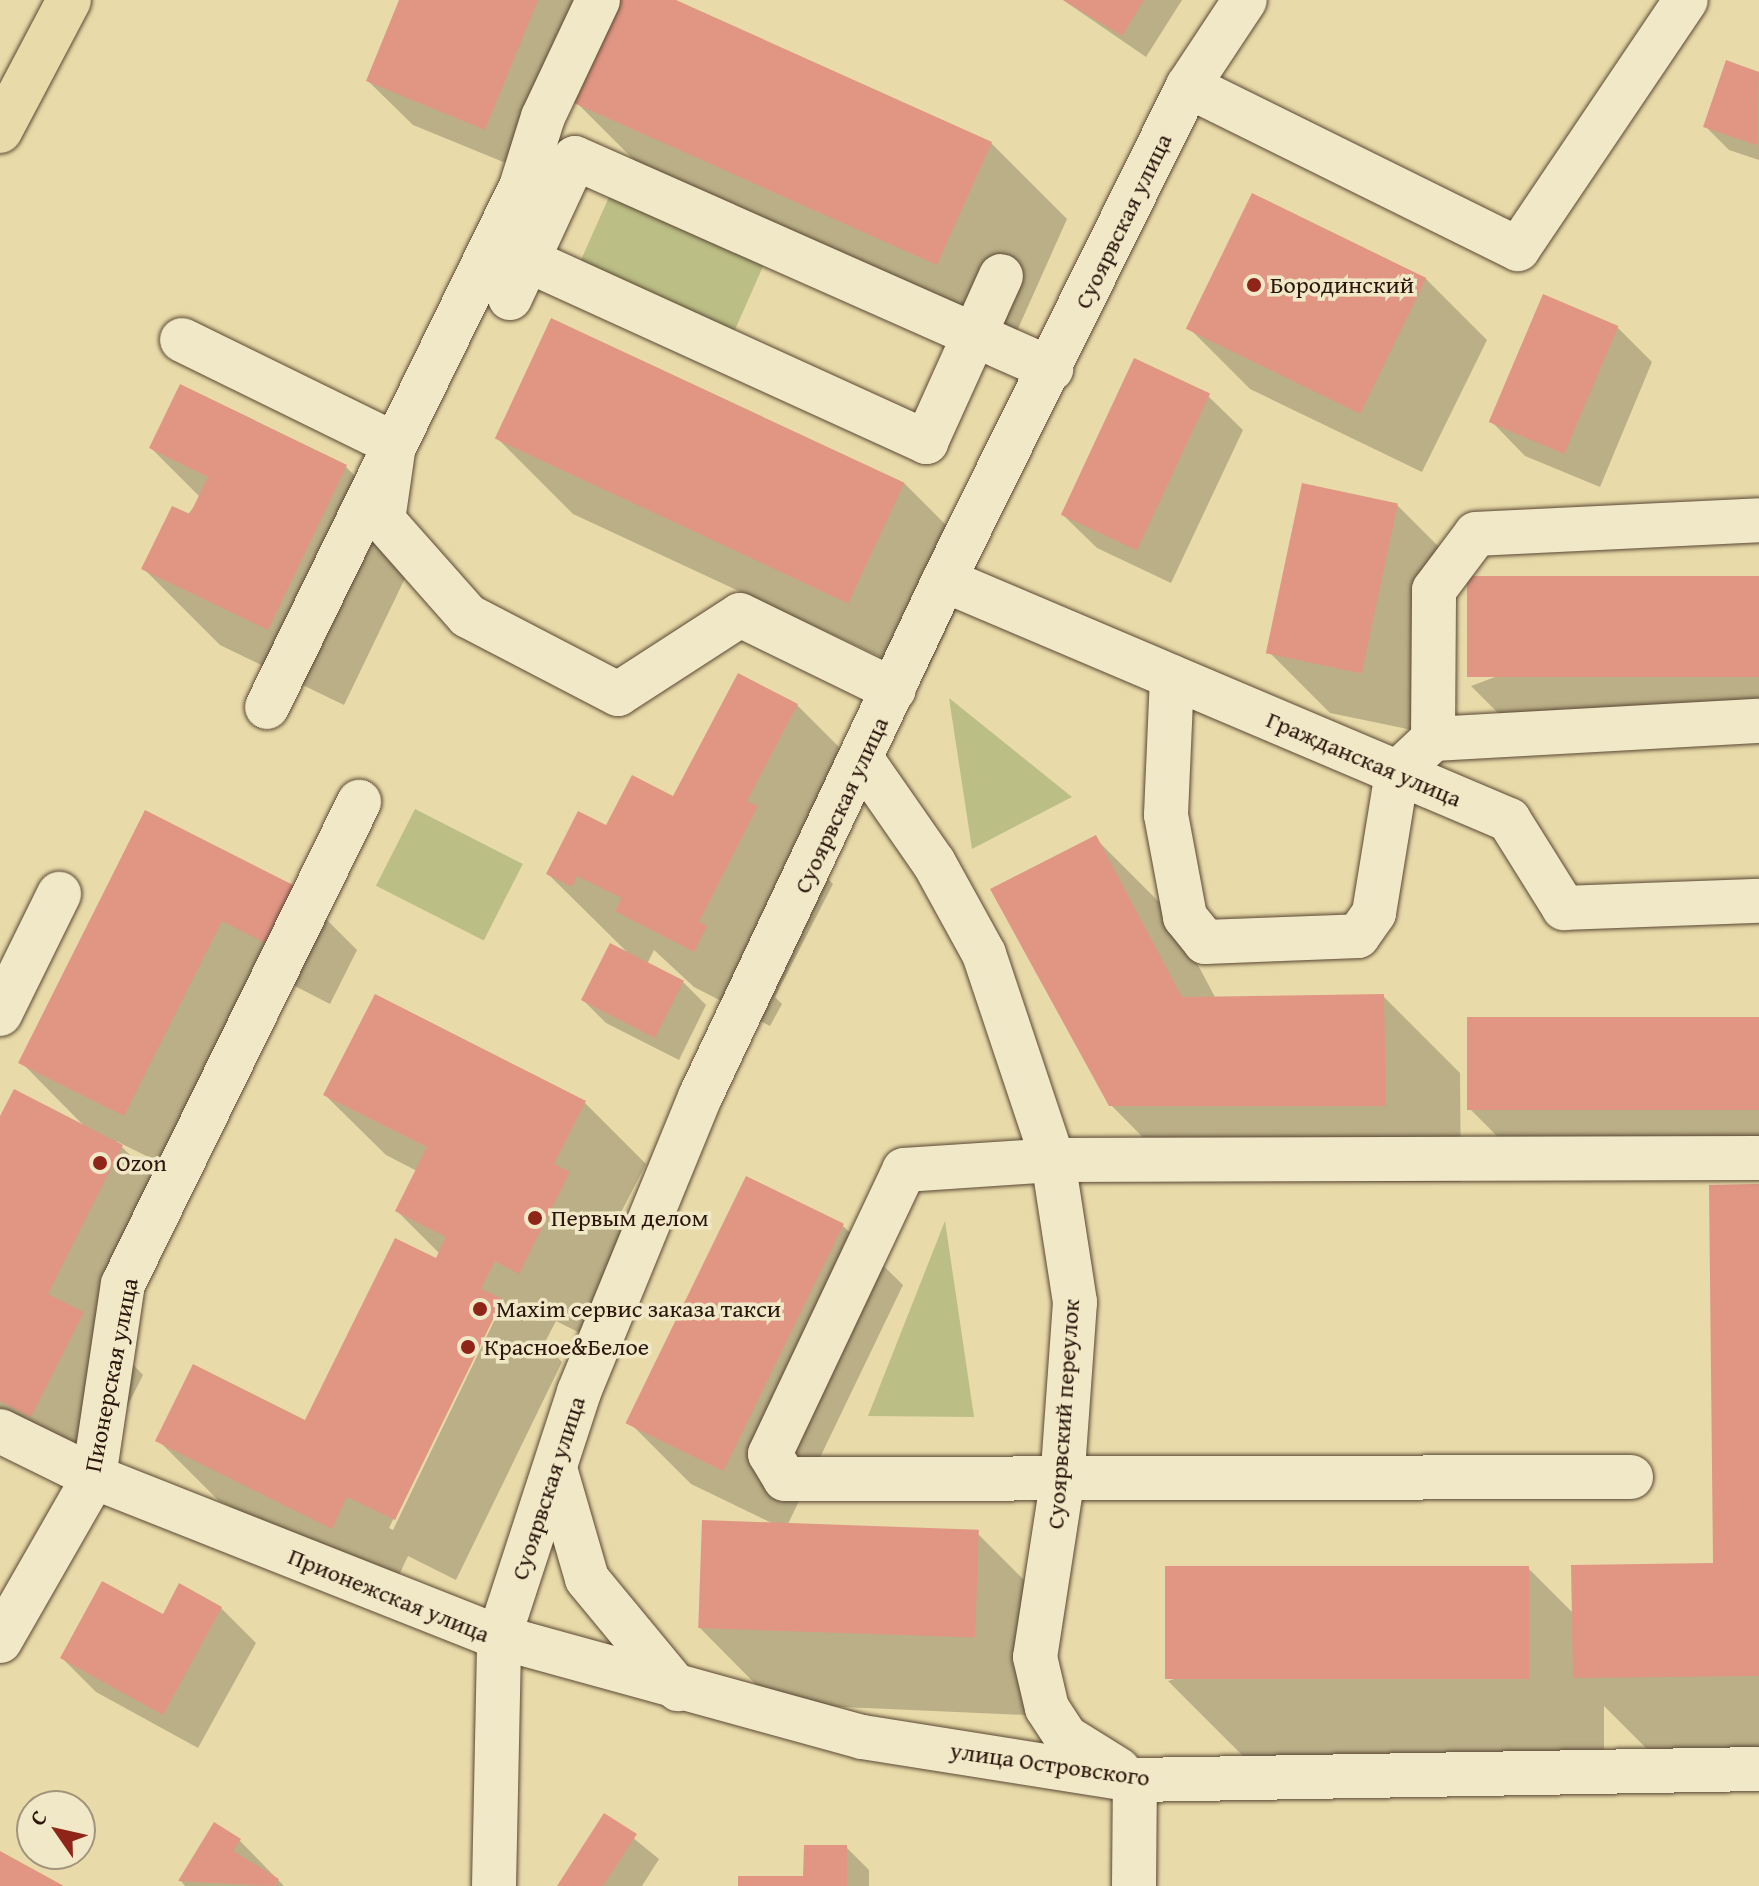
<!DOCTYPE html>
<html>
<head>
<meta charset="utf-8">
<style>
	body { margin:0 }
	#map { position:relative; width:1759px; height:1886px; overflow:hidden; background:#e9dba9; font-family:"Gentium Book Plus",serif }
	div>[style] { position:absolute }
	.green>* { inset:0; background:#bbbe85; transform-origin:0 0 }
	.shadow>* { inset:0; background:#0003 }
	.building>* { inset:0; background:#e19684; transform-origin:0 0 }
	.roads { filter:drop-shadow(0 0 2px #5a4834) drop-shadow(0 0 2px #5a4834) }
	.minor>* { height:44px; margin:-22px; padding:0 22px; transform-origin:22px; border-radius:22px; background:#f1e8c7 }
	.major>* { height:44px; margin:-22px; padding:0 22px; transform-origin:22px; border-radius:22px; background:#e9dba9 }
	.dots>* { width:22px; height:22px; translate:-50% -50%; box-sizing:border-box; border:4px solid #f1e8c7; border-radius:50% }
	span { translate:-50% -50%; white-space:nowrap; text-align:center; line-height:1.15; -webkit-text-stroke:7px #f1e8c7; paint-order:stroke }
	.street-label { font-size:24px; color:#2b170d }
	.poi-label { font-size:24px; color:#2b170d }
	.left { translate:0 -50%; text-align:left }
	.north { position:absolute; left:16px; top:1790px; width:80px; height:80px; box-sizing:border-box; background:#f1e8c7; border:2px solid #a2947d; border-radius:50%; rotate:304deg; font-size:22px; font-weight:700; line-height:32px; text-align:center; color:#2b170d }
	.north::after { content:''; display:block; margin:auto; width:28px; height:36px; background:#8f2418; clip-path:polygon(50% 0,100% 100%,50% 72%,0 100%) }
</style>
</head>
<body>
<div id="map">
	<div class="green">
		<div style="left:613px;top:188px;width:169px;height:85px;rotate:24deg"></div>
		<div style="clip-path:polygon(949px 698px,1072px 797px,972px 849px)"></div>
		<div style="left:415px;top:809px;width:121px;height:86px;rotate:27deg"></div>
		<div style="clip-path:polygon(945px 1221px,974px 1417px,868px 1416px)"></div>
	</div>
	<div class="shadow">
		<div style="clip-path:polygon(401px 0,600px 0,530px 173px,413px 125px,368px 81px)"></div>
		<div style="clip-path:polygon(622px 0,671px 0,991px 143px,1067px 219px,1013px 340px,652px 178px,576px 102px)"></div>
		<div style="clip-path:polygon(1063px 0,1182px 0,1146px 57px)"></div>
		<div style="clip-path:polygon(1727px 63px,1759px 74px,1759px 160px,1729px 150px,1706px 127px)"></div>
		<div style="clip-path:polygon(1253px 195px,1426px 279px,1487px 340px,1422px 472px,1250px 389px,1189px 328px)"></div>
		<div style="clip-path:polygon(1618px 328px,1652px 362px,1600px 487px,1525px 456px,1491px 421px)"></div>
		<div style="clip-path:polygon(181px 387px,346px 467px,422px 543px,344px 705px,220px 645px,144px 569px,201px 498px,151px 448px)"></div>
		<div style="clip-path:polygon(1208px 396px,1243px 430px,1171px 583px,1097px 548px,1062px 514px)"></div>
		<div style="clip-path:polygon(497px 438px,904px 483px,980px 559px,924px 677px,573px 514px)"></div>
		<div style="clip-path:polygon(1397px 505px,1458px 566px,1422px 732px,1330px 713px,1269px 652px)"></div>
		<div style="clip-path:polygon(1759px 578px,1759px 739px,1532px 747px,1471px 686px)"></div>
		<div style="clip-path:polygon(797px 705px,873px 781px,824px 875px,833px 884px,775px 997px,782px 1004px,770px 1026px,694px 987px,654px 950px,647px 964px,683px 982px,706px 1005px,679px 1060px,606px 1023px,583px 1000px,628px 953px,548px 874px,607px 828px,674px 799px)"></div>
		<div style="clip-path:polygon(146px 813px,296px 889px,357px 950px,330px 1004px,283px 980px,185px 1175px,116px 1141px,183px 1208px,113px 1344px,143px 1375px,92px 1476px,0 1429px,0 1121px,86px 1128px,21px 1062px)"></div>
		<div style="clip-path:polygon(1095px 838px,1171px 914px,1216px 999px,1384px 997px,1460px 1073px,1461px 1182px,1187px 1182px,1111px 1105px)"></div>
		<div style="clip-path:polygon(evenodd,375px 997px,585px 1103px,646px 1164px,616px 1222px,630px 1235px,580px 1333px,556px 1321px,544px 1344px,562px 1362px,456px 1580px,408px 1556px,393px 1588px,219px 1501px,158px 1440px,306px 1423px,437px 1260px,440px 1254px,397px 1211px,417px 1171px,386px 1155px,325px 1095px,375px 997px,493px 1314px,496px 1317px,393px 1530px,389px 1528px,493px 1314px)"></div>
		<div style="clip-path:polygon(1759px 1019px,1759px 1170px,1531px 1170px,1470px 1109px)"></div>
		<div style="clip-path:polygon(1759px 1186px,1759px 1752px,1651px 1753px,1604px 1706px,1604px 1754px,1244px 1757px,1168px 1681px,1528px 1568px,1574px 1614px,1715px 1565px)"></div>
		<div style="clip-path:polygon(842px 1225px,903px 1285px,787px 1526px,978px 1534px,1054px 1610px,1049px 1716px,775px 1704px,699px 1627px,776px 1525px,691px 1484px,630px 1423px)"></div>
		<div style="clip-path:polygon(221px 1608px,256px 1643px,198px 1748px,96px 1692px,62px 1658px,163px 1617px)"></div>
		<div style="clip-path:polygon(605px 1815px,659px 1859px,642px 1886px,561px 1886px)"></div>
		<div style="clip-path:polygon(214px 1825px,240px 1841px,284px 1886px,185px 1886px,181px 1881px)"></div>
		<div style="clip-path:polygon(846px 1847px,869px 1870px,869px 1886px,740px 1886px,805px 1878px)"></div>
	</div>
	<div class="building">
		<div style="clip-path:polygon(399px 0,538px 0,485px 130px,366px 81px)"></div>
		<div style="clip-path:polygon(619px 0,676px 0,992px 142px,937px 265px,574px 103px)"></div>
		<div style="clip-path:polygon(1063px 0,1144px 0,1122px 36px)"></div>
		<div style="clip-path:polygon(1726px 60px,1759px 72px,1757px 145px,1703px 127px)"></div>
		<div style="left:1252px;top:193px;width:194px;height:151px;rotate:26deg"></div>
		<div style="left:1543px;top:294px;width:82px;height:139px;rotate:23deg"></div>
		<div style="left:551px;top:318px;width:390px;height:133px;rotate:25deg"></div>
		<div style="left:1134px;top:358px;width:84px;height:173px;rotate:25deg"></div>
		<div style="clip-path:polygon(180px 384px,347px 465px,268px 630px,141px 569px,172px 506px,190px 514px,208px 477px,149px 448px)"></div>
		<div style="left:1302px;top:483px;width:98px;height:174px;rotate:12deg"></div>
		<div style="left:1759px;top:576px;width:101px;height:292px;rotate:90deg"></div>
		<div style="clip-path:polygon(738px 673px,798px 704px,747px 801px,758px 806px,699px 922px,707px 926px,694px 952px,615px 911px,622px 898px,577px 876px,572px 887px,546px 874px,578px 811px,606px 825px,632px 775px,673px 796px)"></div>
		<div style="clip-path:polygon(145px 810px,297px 887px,269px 945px,222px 921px,124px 1116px,18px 1063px)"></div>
		<div style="clip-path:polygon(1096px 835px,1182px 997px,1384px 994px,1386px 1106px,1109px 1106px,990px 889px)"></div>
		<div style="left:610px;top:943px;width:83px;height:64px;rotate:27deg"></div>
		<div style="clip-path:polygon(375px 994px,586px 1101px,554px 1164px,570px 1172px,519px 1274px,495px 1261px,481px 1289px,503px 1299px,395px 1520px,347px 1497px,332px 1529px,155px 1441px,193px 1364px,305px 1420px,395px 1238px,436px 1258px,446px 1237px,395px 1211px,427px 1147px,323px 1095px)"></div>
		<div style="left:1759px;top:1017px;width:93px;height:292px;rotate:90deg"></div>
		<div style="clip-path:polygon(14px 1089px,123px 1145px,48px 1294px,84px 1312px,31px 1417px,0 1401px,0 1116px)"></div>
		<div style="left:746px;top:1176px;width:109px;height:275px;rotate:26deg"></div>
		<div style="clip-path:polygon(1759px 1184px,1759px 1676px,1573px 1678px,1571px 1565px,1713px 1563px,1709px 1185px)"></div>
		<div style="left:702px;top:1520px;width:277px;height:108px;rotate:2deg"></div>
		<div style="left:1529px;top:1566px;width:113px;height:364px;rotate:90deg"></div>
		<div style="clip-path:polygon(102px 1581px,163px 1614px,179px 1583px,222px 1607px,163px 1715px,60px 1658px)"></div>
		<div style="clip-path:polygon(604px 1813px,637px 1834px,603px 1886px,557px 1886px)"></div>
		<div style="clip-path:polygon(214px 1822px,241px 1839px,233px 1851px,279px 1879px,275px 1886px,178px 1881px)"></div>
		<div style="clip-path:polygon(804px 1845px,847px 1845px,847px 1886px,738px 1886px,738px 1876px,803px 1876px)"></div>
		<div style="clip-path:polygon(0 1851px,64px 1886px,0 1886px)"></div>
	</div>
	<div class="roads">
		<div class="minor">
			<div style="left:1188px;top:86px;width:368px;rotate:26.3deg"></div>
			<div style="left:1518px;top:249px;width:300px;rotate:-56deg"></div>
			<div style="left:527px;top:260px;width:439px;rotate:24.5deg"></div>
			<div style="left:926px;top:442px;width:182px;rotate:-65.7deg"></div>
			<div style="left:510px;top:298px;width:154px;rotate:-65.1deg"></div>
			<div style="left:575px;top:158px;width:521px;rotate:23.91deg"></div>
			<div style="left:182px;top:340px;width:236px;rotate:26.1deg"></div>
			<div style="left:394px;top:444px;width:77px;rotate:98.2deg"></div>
			<div style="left:383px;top:520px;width:128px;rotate:48.5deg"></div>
			<div style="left:468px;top:616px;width:169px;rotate:27.5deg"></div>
			<div style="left:618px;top:694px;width:145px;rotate:-32.9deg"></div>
			<div style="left:740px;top:615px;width:171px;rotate:26deg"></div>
			<div style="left:944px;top:580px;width:614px;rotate:23.01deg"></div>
			<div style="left:1509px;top:820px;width:104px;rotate:58deg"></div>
			<div style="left:1564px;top:908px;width:195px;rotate:-2.1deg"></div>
			<div style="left:1172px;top:677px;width:138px;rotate:92.5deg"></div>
			<div style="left:1166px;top:815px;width:104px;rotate:79.4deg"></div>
			<div style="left:1185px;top:917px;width:32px;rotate:51deg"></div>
			<div style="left:1205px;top:942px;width:153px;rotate:-2.2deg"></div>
			<div style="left:1358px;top:936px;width:28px;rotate:-55deg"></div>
			<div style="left:1374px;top:913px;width:142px;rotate:-80.7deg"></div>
			<div style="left:1397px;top:773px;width:50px;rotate:-43.4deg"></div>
			<div style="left:1433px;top:739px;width:326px;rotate:-3.2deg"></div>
			<div style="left:267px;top:707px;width:579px;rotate:-63.97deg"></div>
			<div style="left:521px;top:187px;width:73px;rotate:-72.6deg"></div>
			<div style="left:543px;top:117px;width:129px;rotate:-64.8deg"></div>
			<div style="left:1433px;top:739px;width:149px;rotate:-89.6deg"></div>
			<div style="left:1434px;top:590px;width:70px;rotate:-53.1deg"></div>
			<div style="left:1476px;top:534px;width:283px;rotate:-2.8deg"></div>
			<div style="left:863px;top:761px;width:124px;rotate:55.2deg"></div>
			<div style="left:934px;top:863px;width:104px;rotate:61.2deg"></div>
			<div style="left:984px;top:954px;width:217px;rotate:71.5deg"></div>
			<div style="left:1053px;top:1160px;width:144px;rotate:81.2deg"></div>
			<div style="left:1075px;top:1302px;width:181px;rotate:94.1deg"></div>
			<div style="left:1062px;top:1483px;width:176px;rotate:98.8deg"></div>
			<div style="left:1035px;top:1657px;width:52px;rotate:76.8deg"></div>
			<div style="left:1047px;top:1708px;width:35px;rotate:57deg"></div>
			<div style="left:1066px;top:1737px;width:62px;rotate:31.9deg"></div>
			<div style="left:0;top:1014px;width:134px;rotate:-63.8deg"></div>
			<div style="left:0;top:1431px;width:105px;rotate:26.1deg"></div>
			<div style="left:94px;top:1477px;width:435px;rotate:21.6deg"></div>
			<div style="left:499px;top:1637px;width:377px;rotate:15.4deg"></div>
			<div style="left:862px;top:1737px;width:276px;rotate:9deg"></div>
			<div style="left:1135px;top:1780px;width:624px;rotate:-1.01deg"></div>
			<div style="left:556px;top:1472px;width:111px;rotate:73.8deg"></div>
			<div style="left:587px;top:1579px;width:143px;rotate:50.4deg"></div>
			<div style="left:1631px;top:1477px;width:846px;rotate:179.86deg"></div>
			<div style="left:785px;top:1479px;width:29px;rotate:-121deg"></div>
			<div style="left:770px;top:1454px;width:314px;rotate:-64.7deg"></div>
			<div style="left:904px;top:1170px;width:149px;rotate:-3.8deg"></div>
			<div style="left:1053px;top:1160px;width:706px;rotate:-0.16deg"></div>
			<div style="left:0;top:1641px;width:189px;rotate:-60.2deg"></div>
			<div style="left:94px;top:1477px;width:195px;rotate:-81.5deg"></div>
			<div style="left:123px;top:1284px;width:537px;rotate:-63.91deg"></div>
			<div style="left:494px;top:1886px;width:249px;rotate:-88.8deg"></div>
			<div style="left:499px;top:1637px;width:258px;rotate:-71.9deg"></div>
			<div style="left:579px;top:1392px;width:319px;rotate:-67.7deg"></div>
			<div style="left:700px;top:1097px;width:572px;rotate:-64.73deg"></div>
			<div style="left:944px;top:580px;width:551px;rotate:-63.71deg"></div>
			<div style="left:1188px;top:86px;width:103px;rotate:-56.5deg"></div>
			<div style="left:1134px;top:1886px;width:106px;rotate:-89.5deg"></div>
		</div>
		<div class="major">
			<div style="left:0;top:131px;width:148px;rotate:-62.2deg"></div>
		</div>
	</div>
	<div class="dots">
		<div style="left:1254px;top:285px;background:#8f2418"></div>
		<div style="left:100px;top:1163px;background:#8f2418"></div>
		<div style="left:535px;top:1218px;background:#8f2418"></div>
		<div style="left:480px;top:1309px;background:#8f2418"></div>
		<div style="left:468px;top:1347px;background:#8f2418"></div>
	</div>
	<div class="street-label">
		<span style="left:1123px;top:221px;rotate:-64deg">Суоярвская улица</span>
		<span style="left:1364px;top:759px;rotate:23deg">Гражданская улица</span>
		<span style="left:841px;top:805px;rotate:-65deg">Суоярвская улица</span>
		<span style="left:111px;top:1375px;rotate:-79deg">Пионерская улица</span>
		<span style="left:1063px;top:1414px;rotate:-86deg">Суоярвский переулок</span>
		<span style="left:548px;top:1488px;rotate:-72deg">Суоярвская улица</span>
		<span style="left:389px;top:1595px;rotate:22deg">Прионежская улица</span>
		<span style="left:1050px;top:1764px;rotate:8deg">улица Островского</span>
	</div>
	<div class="poi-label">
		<span class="left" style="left:1270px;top:285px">Бородинский</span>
		<span class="left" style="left:116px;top:1163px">Ozon</span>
		<span class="left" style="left:551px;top:1218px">Первым делом</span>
		<span class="left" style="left:496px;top:1309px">Maxim сервис заказа такси</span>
		<span class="left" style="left:484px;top:1347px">Красное&amp;Белое</span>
	</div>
	<div class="north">С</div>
</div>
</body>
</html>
